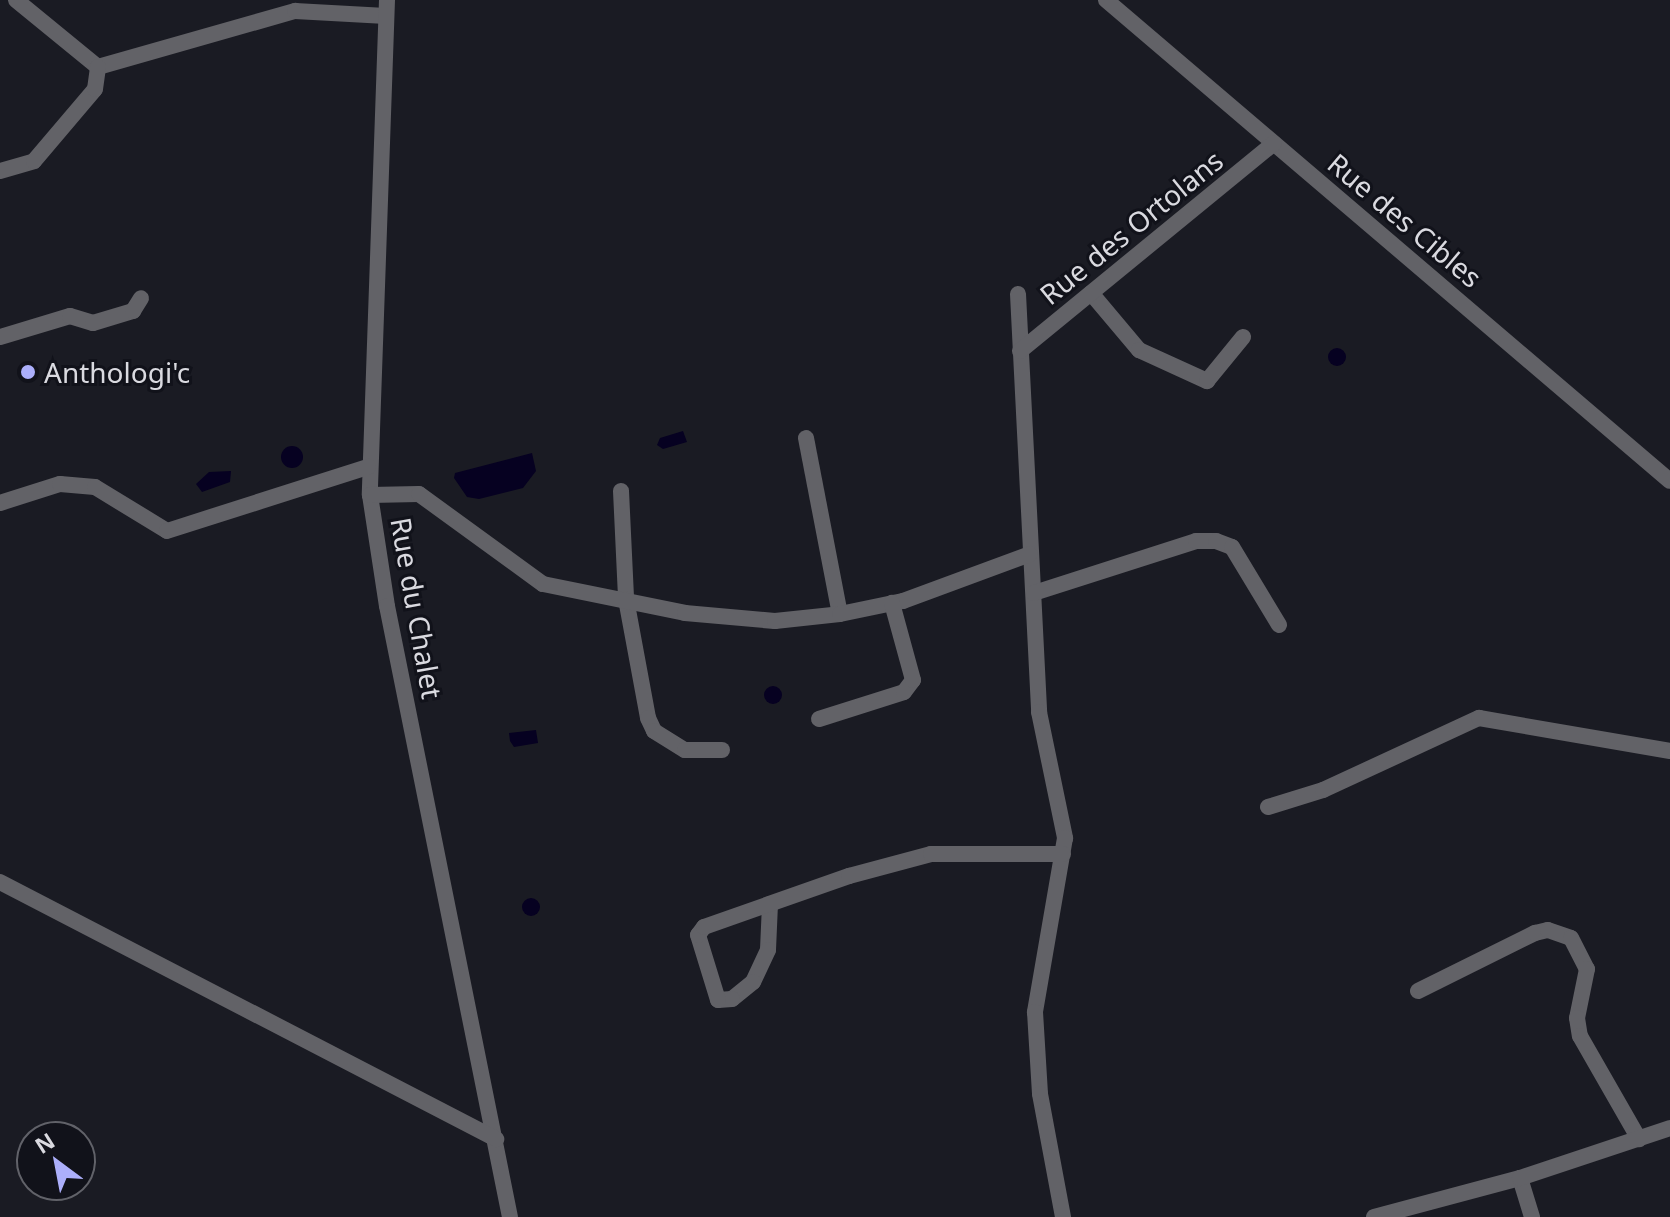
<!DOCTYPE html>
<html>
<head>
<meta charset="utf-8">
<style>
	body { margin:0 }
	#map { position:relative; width:1670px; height:1217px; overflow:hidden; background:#1a1b23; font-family:"Noto Sans",sans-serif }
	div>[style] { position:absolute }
	.water>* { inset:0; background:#060121 }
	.round { border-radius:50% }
	.minor>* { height:16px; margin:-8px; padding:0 8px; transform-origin:8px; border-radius:8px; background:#626267 }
	.dots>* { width:22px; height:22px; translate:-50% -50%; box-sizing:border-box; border:4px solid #11121a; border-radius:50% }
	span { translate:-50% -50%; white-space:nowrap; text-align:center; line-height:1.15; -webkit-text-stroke:6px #11121a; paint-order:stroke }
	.street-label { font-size:28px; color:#dadae0 }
	.poi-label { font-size:28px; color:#dadae0 }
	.left { translate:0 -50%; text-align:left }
	.north { position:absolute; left:16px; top:1121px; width:80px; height:80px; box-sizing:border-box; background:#11121a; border:2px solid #616269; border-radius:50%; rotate:328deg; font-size:22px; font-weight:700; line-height:32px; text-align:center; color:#dadae0 }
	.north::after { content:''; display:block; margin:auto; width:28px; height:36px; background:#acaffb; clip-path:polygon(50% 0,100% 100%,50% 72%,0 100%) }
</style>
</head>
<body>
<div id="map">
	<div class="water">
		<div class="round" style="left:1328px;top:348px;width:18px;height:18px"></div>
		<div style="clip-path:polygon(683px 431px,687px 442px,663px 449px,657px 445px,660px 438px)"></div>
		<div class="round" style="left:281px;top:446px;width:22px;height:22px"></div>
		<div style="clip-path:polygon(532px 453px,536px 471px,523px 488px,479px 499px,467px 497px,454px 478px,455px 473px)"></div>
		<div style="clip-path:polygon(231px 471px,230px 482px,202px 492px,196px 484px,209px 472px)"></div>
		<div class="round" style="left:764px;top:686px;width:18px;height:18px"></div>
		<div style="clip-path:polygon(536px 730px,538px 743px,514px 747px,510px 741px,509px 733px)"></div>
		<div class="round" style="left:522px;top:898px;width:18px;height:18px"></div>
	</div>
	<div class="minor">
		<div style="left:16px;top:0;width:106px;rotate:39.3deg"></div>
		<div style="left:98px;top:67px;width:205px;rotate:-15.9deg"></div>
		<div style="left:295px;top:11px;width:91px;rotate:3.1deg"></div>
		<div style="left:387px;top:0;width:495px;rotate:92deg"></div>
		<div style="left:370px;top:495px;width:112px;rotate:81.3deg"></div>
		<div style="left:387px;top:606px;width:623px;rotate:78.62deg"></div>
		<div style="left:1106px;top:0;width:741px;rotate:40.46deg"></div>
		<div style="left:0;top:171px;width:35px;rotate:-16deg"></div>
		<div style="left:34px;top:161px;width:94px;rotate:-49.7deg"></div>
		<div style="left:95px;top:89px;width:22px;rotate:-82deg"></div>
		<div style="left:1091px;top:293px;width:75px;rotate:49.9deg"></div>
		<div style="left:1139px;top:350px;width:75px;rotate:24.5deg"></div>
		<div style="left:1207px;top:381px;width:57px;rotate:-50.7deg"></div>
		<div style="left:1018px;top:294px;width:419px;rotate:87.1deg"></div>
		<div style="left:1039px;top:712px;width:129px;rotate:78.3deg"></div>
		<div style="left:1065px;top:838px;width:177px;rotate:99.8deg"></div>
		<div style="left:1035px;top:1012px;width:82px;rotate:86.5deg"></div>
		<div style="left:1040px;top:1094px;width:125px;rotate:79.4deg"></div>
		<div style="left:0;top:337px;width:73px;rotate:-16.7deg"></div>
		<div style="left:70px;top:316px;width:24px;rotate:17deg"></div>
		<div style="left:93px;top:323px;width:42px;rotate:-16.7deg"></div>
		<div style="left:133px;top:311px;width:15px;rotate:-58deg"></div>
		<div style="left:1020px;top:351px;width:328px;rotate:-39.3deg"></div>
		<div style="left:806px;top:438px;width:179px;rotate:79.1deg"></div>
		<div style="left:621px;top:491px;width:108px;rotate:87.3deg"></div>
		<div style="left:626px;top:599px;width:121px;rotate:79.5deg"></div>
		<div style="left:648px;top:718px;width:14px;rotate:65deg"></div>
		<div style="left:654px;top:731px;width:36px;rotate:32deg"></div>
		<div style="left:685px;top:750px;width:37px"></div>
		<div style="left:370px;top:495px;width:49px;rotate:-1.2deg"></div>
		<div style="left:419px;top:494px;width:153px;rotate:36deg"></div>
		<div style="left:543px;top:584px;width:145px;rotate:11.5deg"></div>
		<div style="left:685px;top:613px;width:90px;rotate:5.1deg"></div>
		<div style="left:775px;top:621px;width:65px;rotate:-6.1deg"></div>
		<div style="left:840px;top:614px;width:64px;rotate:-11.7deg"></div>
		<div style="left:903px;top:601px;width:135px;rotate:-20.3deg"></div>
		<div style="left:0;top:503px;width:63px;rotate:-17.6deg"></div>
		<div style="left:60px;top:484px;width:35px;rotate:5deg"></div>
		<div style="left:95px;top:487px;width:84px;rotate:31.4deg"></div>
		<div style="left:167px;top:531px;width:211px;rotate:-17.7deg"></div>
		<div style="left:1034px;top:593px;width:170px;rotate:-17.8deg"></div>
		<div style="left:1196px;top:541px;width:20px"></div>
		<div style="left:1216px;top:541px;width:17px;rotate:21deg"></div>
		<div style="left:1232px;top:547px;width:91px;rotate:58.9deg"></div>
		<div style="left:819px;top:719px;width:89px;rotate:-17.6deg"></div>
		<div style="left:904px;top:692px;width:15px;rotate:-53deg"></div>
		<div style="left:913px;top:680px;width:80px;rotate:-105.3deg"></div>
		<div style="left:1268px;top:807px;width:58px;rotate:-17.2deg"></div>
		<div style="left:1323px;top:790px;width:172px;rotate:-24.8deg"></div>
		<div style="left:1479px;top:718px;width:194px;rotate:9.8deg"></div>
		<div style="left:0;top:882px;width:559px;rotate:27.39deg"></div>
		<div style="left:770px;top:904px;width:46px;rotate:92.5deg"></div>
		<div style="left:768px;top:950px;width:35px;rotate:115deg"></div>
		<div style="left:753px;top:982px;width:27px;rotate:141deg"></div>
		<div style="left:732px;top:999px;width:14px;rotate:176deg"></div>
		<div style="left:718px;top:1000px;width:68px;rotate:-107.1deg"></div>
		<div style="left:698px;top:935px;width:10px;rotate:-53deg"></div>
		<div style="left:704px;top:927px;width:154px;rotate:-19.4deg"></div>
		<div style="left:849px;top:876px;width:85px;rotate:-15deg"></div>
		<div style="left:931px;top:854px;width:132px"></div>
		<div style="left:1418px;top:991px;width:131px;rotate:-26.4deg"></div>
		<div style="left:1535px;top:933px;width:13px;rotate:-13deg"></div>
		<div style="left:1548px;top:930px;width:24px;rotate:19deg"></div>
		<div style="left:1571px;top:938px;width:35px;rotate:63deg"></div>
		<div style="left:1587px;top:969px;width:50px;rotate:101.5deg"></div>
		<div style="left:1577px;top:1018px;width:18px;rotate:81deg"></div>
		<div style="left:1580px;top:1036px;width:119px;rotate:60.2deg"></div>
		<div style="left:1520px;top:1178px;width:41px;rotate:72.9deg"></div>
		<div style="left:1374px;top:1217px;width:151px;rotate:-15deg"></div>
		<div style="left:1520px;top:1178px;width:158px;rotate:-18.4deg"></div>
	</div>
	<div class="dots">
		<div style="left:28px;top:372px;background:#acaffb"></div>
	</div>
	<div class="street-label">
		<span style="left:1405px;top:220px;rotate:40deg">Rue des Cibles</span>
		<span style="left:1131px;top:227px;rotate:-39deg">Rue des Ortolans</span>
		<span style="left:417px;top:608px;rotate:80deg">Rue du Chalet</span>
	</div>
	<div class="poi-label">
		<span class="left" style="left:44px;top:372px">Anthologi'c</span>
	</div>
	<div class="north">N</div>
</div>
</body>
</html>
